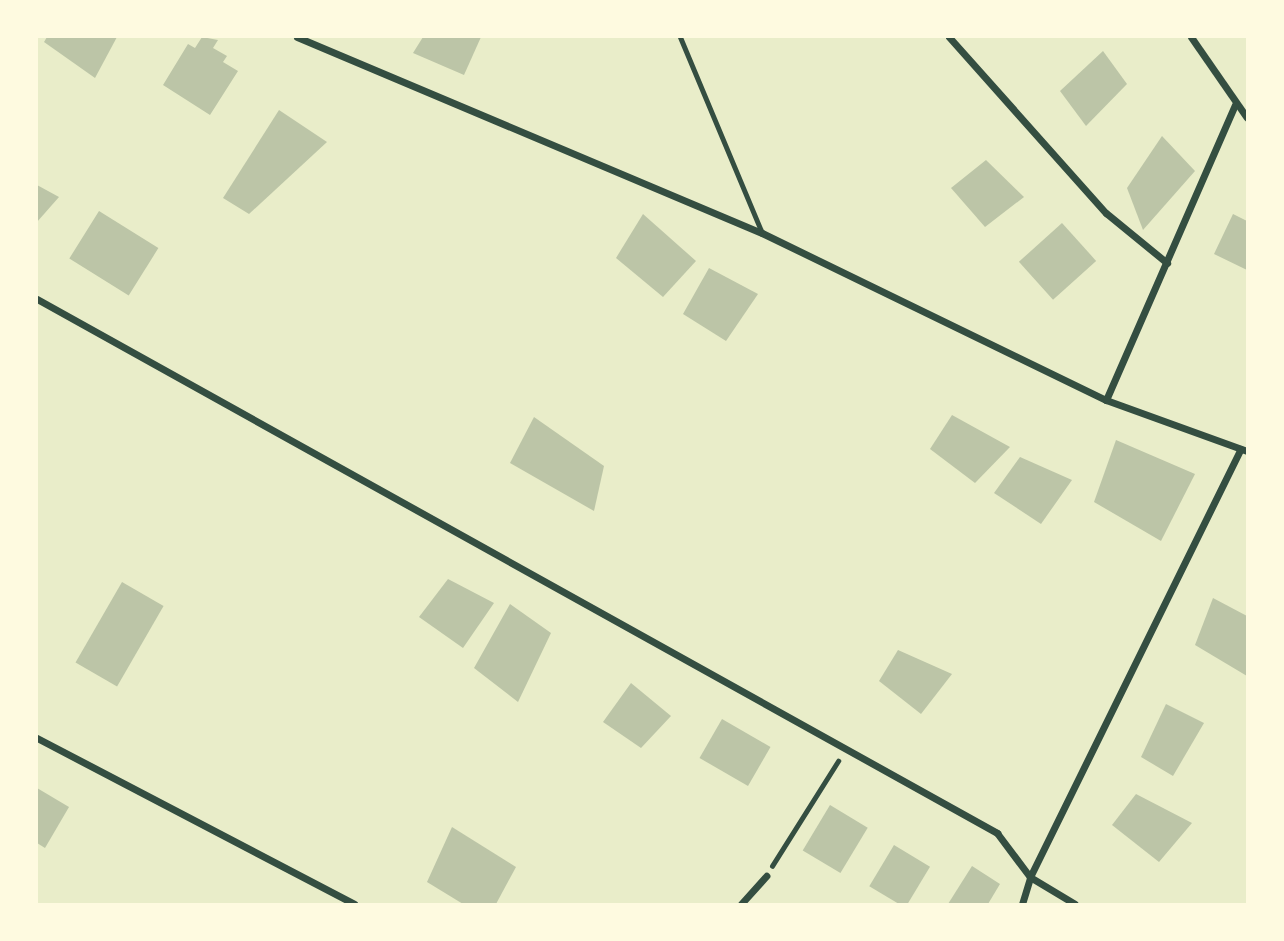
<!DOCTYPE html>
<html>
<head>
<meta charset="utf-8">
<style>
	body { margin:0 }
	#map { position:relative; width:1284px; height:941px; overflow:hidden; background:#e9edc9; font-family:"Alegreya Sans",sans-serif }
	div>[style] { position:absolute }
	.building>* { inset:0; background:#bcc5a7; transform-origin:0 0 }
	.path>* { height:4.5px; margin:-2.25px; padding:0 2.25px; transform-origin:2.25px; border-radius:2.25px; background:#344e41 }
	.service>* { height:5px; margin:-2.5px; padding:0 2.5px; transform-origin:2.5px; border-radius:2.5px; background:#344e41 }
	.minor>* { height:7px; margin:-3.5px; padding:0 3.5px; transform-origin:3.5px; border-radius:3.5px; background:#344e41 }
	span { translate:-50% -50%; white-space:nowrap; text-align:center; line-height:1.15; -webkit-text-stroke:5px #fefae0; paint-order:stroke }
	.frame { position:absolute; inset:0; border:38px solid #fefae0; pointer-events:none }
</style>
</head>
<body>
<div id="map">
	<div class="building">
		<div style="clip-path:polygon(47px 37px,117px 37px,95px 78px,44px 42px)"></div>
		<div style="clip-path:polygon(202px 37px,218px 40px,213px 48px,227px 56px,223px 62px,238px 71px,210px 115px,163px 85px,188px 44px,195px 48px)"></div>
		<div style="clip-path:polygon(423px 37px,481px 37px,464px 75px,413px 53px)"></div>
		<div style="clip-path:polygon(1103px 51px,1127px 84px,1086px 126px,1060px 91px)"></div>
		<div style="clip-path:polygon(279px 110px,327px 142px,249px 214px,223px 198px)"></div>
		<div style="clip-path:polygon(1162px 136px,1195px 171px,1143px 230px,1127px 188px)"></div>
		<div style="clip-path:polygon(986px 160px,1024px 197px,985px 227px,951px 188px)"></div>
		<div style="clip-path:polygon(37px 185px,59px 197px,37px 222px)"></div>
		<div style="left:99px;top:211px;width:70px;height:56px;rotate:32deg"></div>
		<div style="clip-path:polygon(643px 214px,696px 261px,663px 297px,616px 258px)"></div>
		<div style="clip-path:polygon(1233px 214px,1247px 221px,1247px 270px,1214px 254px)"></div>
		<div style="left:1062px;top:223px;width:51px;height:58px;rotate:48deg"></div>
		<div style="clip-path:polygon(709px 268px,758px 294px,726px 341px,683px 314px)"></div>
		<div style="clip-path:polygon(952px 415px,1010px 447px,975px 483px,930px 449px)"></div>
		<div style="clip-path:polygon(534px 417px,604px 466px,594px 511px,510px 463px)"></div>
		<div style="clip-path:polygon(1116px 440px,1195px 474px,1161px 541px,1094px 502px)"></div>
		<div style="clip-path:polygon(1020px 457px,1072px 480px,1041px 524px,994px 493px)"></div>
		<div style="clip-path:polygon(448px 579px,494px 603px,463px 648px,419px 617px)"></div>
		<div style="left:122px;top:582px;width:48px;height:93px;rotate:30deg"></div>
		<div style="clip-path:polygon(1213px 598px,1247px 616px,1247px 676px,1195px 645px)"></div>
		<div style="clip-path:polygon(510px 604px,551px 633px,518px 702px,474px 668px)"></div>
		<div style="clip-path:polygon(898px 650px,952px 674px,921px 714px,879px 681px)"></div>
		<div style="clip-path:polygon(631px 683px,671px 716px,641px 748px,603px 722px)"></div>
		<div style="clip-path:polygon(1166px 704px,1204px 723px,1173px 776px,1141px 757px)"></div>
		<div style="left:722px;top:719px;width:56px;height:45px;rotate:30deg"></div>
		<div style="clip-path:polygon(37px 788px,69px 807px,45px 848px,37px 843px)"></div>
		<div style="clip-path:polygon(1136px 794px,1192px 823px,1159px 862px,1112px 825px)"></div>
		<div style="left:830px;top:805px;width:44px;height:53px;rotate:31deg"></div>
		<div style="clip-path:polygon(452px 827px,516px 867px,496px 904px,463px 904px,427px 882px)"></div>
		<div style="left:894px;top:845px;width:42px;height:48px;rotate:31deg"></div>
		<div style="clip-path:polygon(972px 866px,1000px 884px,988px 904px,948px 904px)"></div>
	</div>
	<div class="path">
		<div style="left:772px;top:866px;width:124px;rotate:-57.8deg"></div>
	</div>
	<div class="service">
		<div style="left:680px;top:37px;width:212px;rotate:67.3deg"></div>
	</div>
	<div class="minor">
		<div style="left:297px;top:37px;width:505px;rotate:22.86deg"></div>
		<div style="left:762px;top:233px;width:382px;rotate:25.9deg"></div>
		<div style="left:1106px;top:400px;width:150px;rotate:19.9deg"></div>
		<div style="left:949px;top:37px;width:236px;rotate:48.3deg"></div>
		<div style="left:1106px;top:213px;width:79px;rotate:39.3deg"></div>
		<div style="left:1191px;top:37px;width:98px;rotate:55.3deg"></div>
		<div style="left:37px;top:299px;width:1099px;rotate:29.08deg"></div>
		<div style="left:997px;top:833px;width:55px;rotate:53.1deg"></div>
		<div style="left:1030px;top:877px;width:52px;rotate:31deg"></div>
		<div style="left:1106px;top:400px;width:322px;rotate:-66.4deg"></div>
		<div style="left:37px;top:738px;width:358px;rotate:27.6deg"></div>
		<div style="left:741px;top:904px;width:38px;rotate:-48deg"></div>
		<div style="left:1022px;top:904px;width:28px;rotate:-73deg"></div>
		<div style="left:1030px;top:877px;width:477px;rotate:-63.8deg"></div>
	</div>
	<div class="frame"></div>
</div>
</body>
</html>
